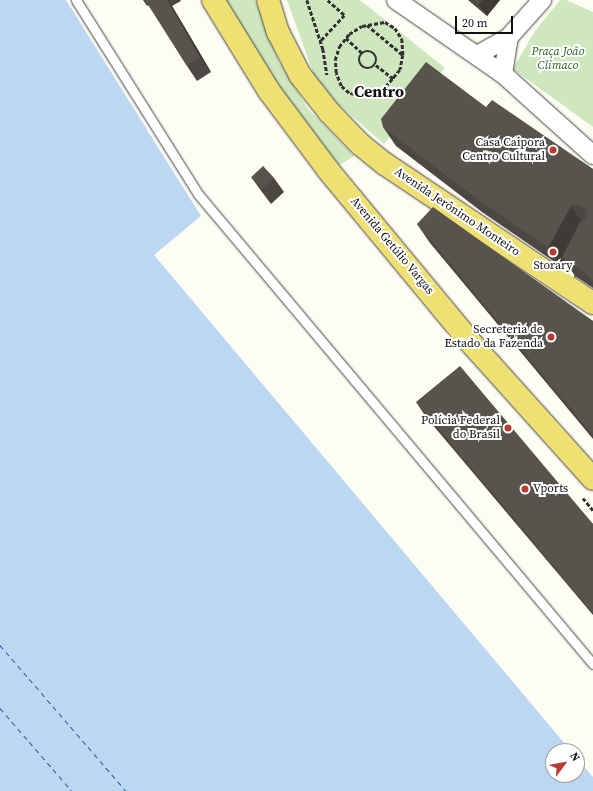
<!DOCTYPE html>
<html>
<head>
<meta charset="utf-8">
<style>
	body { margin:0 }
	#map { position:relative; width:593px; height:791px; overflow:hidden; background:#fefdf4; font-family:"Source Serif 4",serif }
	div>[style] { position:absolute }
	.green>* { inset:0; background:#cfe7bf }
	.water>* { inset:0; background:#bcd7f2 }
	.ferry>* { height:1px; margin-top:-0.5px; transform-origin:0; background:repeating-linear-gradient(90deg,#20579b 0 5px,transparent 0 9px) }
	.path>* { height:2.5px; margin-top:-1.25px; transform-origin:0; background:repeating-linear-gradient(90deg,#323232 0 4px,transparent 0 6px) }
	.path>.ring { margin:-1.25px; padding:0; box-sizing:content-box; background:none; border:2.5px solid #323232; border-radius:50% }
	.roads { filter:drop-shadow(0 0 1px #434343) drop-shadow(0 0 1px #434343) }
	.service>* { height:9px; margin:-4.5px; padding:0 4.5px; transform-origin:4.5px; border-radius:4.5px; background:#fff }
	.pedestrian>* { height:13px; margin:-6.5px; padding:0 6.5px; transform-origin:6.5px; border-radius:6.5px; background:#fff }
	.minor>* { height:18px; margin:-9px; padding:0 9px; transform-origin:9px; border-radius:9px; background:#fff }
	.primary>* { height:22px; margin:-11px; padding:0 11px; transform-origin:11px; border-radius:11px; background:#efe073 }
	.wall>* { inset:0; background:#4c4742 }
	.shaded-wall>* { inset:0; background:#3e3a36 }
	.building>* { inset:0; background:#58534d; transform-origin:0 0 }
	.dots>* { width:11px; height:11px; translate:-50% -50%; box-sizing:border-box; border:2px solid #fff; border-radius:50% }
	span { translate:-50% -50%; white-space:nowrap; text-align:center; line-height:1.15; -webkit-text-stroke:4px #fff; paint-order:stroke }
	.park-label { font-size:12px; color:#296424; font-style:italic }
	.poi-label { font-size:12px; color:#101010 }
	.right { translate:-100% -50%; text-align:right }
	.left { translate:0 -50%; text-align:left }
	.street-label { font-size:12px; color:#101010 }
	.district-label { font-size:16px; color:#101010; font-weight:700 }
	.north { position:absolute; left:545px; top:743px; width:40px; height:40px; box-sizing:border-box; background:#fff; border:1px solid #9f9f9f; border-radius:50%; rotate:58deg; font-size:11px; font-weight:700; line-height:16px; text-align:center; color:#101010 }
	.north::after { content:''; display:block; margin:auto; width:14px; height:18px; background:#b83a30; clip-path:polygon(50% 0,100% 100%,50% 72%,0 100%) }
	.scale { position:absolute; left:455px; top:16px; width:58px; height:18px; box-sizing:border-box; border:2px solid #101010; border-top:0; padding-left:5px; font-size:12px; line-height:14px; white-space:nowrap; color:#101010; -webkit-text-stroke:3px #fff; paint-order:stroke }
</style>
</head>
<body>
<div id="map">
	<div class="green">
		<div style="clip-path:polygon(226px 0,255px 0,279px 62px,309px 110px,354px 156px,335px 168px,304px 128px)"></div>
		<div style="clip-path:polygon(287px 0,360px 0,445px 68px,384px 144px,338px 104px,315px 78px)"></div>
		<div style="clip-path:polygon(560px 0,566px 0,593px 12px,593px 127px,513px 69px,535px 31px)"></div>
	</div>
	<div class="water">
		<div style="clip-path:polygon(0 0,66px 0,201px 216px,154px 255px,571px 751px,553px 751px,553px 775px,577px 775px,577px 758px,593px 777px,593px 791px,0 791px)"></div>
	</div>
	<div class="ferry">
		<div style="left:0;top:645px;width:193px;rotate:49.2deg"></div>
		<div style="left:0;top:708px;width:110px;rotate:49.1deg"></div>
	</div>
	<div class="path">
		<div style="left:307px;top:0;width:52px;rotate:71.9deg"></div>
		<div style="left:323px;top:49px;width:26px;rotate:81deg"></div>
		<div style="left:385px;top:22px;width:12px;rotate:31deg"></div>
		<div style="left:395px;top:28px;width:13px;rotate:58deg"></div>
		<div style="left:402px;top:39px;width:16px;rotate:86deg"></div>
		<div style="left:403px;top:55px;width:15px;rotate:101deg"></div>
		<div style="left:400px;top:70px;width:23px;rotate:130deg"></div>
		<div style="left:385px;top:88px;width:13px;rotate:153deg"></div>
		<div style="left:373px;top:94px;width:13px;rotate:171deg"></div>
		<div style="left:360px;top:96px;width:11px;rotate:-165deg"></div>
		<div style="left:349px;top:93px;width:11px;rotate:-139deg"></div>
		<div style="left:341px;top:86px;width:14px;rotate:-111deg"></div>
		<div style="left:336px;top:73px;width:13px;rotate:-94deg"></div>
		<div style="left:335px;top:60px;width:14px;rotate:-73deg"></div>
		<div style="left:339px;top:47px;width:16px;rotate:-52deg"></div>
		<div style="left:349px;top:34px;width:15px;rotate:-32deg"></div>
		<div style="left:362px;top:26px;width:23px;rotate:-10deg"></div>
		<div style="left:367px;top:25px;width:47px;rotate:39.8deg"></div>
		<div style="left:346px;top:38px;width:22px;rotate:43deg"></div>
		<div style="left:321px;top:40px;width:34px;rotate:-47deg"></div>
		<div style="left:344px;top:15px;width:23px;rotate:-139deg"></div>
		<div class="ring" style="left:359px;top:51px;width:15.5px;height:15.5px"></div>
		<div style="left:376px;top:65px;width:23px;rotate:38deg"></div>
		<div style="left:583px;top:498px;width:16px;rotate:50deg"></div>
	</div>
	<div class="roads">
		<div class="service">
			<div style="left:76px;top:0;width:229px;rotate:57.8deg"></div>
			<div style="left:198px;top:194px;width:614px;rotate:49.96deg"></div>
		</div>
		<div class="pedestrian">
			<div style="left:563px;top:282px;width:57px;rotate:-63deg"></div>
			<div style="left:589px;top:231px;width:4px;rotate:27deg"></div>
		</div>
		<div class="minor">
			<div style="left:396px;top:0;width:130px;rotate:34.7deg"></div>
			<div style="left:503px;top:74px;width:121px;rotate:42deg"></div>
			<div style="left:477px;top:55px;width:37px;rotate:-29deg"></div>
			<div style="left:509px;top:37px;width:50px;rotate:-48.3deg"></div>
			<div style="left:503px;top:74px;width:37px;rotate:-81deg"></div>
		</div>
		<div class="primary">
			<div style="left:213px;top:0;width:107px;rotate:58.4deg"></div>
			<div style="left:269px;top:91px;width:99px;rotate:53.2deg"></div>
			<div style="left:328px;top:170px;width:226px;rotate:50.4deg"></div>
			<div style="left:472px;top:344px;width:181px;rotate:48.1deg"></div>
			<div style="left:268px;top:0;width:34px;rotate:73deg"></div>
			<div style="left:278px;top:32px;width:48px;rotate:62.9deg"></div>
			<div style="left:300px;top:75px;width:47px;rotate:51.9deg"></div>
			<div style="left:329px;top:112px;width:45px;rotate:45.9deg"></div>
			<div style="left:360px;top:144px;width:32px;rotate:39deg"></div>
			<div style="left:385px;top:164px;width:250px;rotate:33.8deg"></div>
		</div>
	</div>
	<div class="wall">
		<div style="clip-path:polygon(143px 0,180px 0,181px 1px,172px 6px,211px 72px,197px 81px,187px 66px,149px 5px,147px 6px)"></div>
		<div style="clip-path:polygon(468px 0,500px 0,487px 16px)"></div>
		<div style="clip-path:polygon(486px 107px,593px 169px,593px 288px,575px 276px,565px 261px,562px 267px,482px 212px,396px 146px,383px 127px)"></div>
		<div style="clip-path:polygon(251px 177px,274px 178px,284px 192px,271px 204px,262px 192px)"></div>
		<div style="clip-path:polygon(417px 224px,593px 321px,593px 439px,430px 243px)"></div>
		<div style="clip-path:polygon(416px 402px,593px 524px,593px 615px,426px 417px)"></div>
	</div>
	<div class="shaded-wall">
		<div style="clip-path:polygon(167px 0,168px 0,172px 6px,211px 72px,200px 57px)"></div>
		<div style="clip-path:polygon(482px 0,500px 0,487px 16px,478px 4px)"></div>
		<div style="clip-path:polygon(571px 206px,584px 225px,562px 257px,565px 261px,562px 267px,548px 248px)"></div>
	</div>
	<div class="building">
		<div style="clip-path:polygon(145px 0,167px 0,200px 57px,187px 66px)"></div>
		<div style="clip-path:polygon(474px 0,482px 0,478px 4px)"></div>
		<div style="clip-path:polygon(426px 62px,486px 107px,492px 100px,593px 169px,593px 281px,587px 274px,562px 257px,580px 222px,587px 218px,586px 209px,579px 205px,571px 206px,548px 248px,469px 193px,383px 127px,381px 119px)"></div>
		<div style="left:263px;top:166px;width:16px;height:16px;rotate:47deg"></div>
		<div style="clip-path:polygon(433px 207px,593px 321px,593px 434px,586px 427px,417px 224px)"></div>
		<div style="clip-path:polygon(460px 366px,593px 524px,593px 613px,416px 402px)"></div>
	</div>
	<div class="dots">
		<div style="left:553px;top:150px;background:#b83a30"></div>
		<div style="left:553px;top:252px;background:#b83a30"></div>
		<div style="left:551px;top:337px;background:#b83a30"></div>
		<div style="left:508px;top:428px;background:#b83a30"></div>
		<div style="left:525px;top:489px;background:#b83a30"></div>
	</div>
	<div class="park-label">
		<span style="left:558px;top:59px">Praça João<br>Climaco</span>
	</div>
	<div class="poi-label">
		<span class="right" style="left:545px;top:150px">Casa Caipora<br>Centro Cultural</span>
		<span style="left:553px;top:266px">Storary</span>
		<span class="right" style="left:543px;top:337px">Secreteria de<br>Estado da Fazenda</span>
		<span class="right" style="left:500px;top:428px">Polícia Federal<br>do Brasil</span>
		<span class="left" style="left:533px;top:489px">Vports</span>
	</div>
	<div class="street-label">
		<span style="left:457px;top:212px;rotate:34deg">Avenida Jerônimo Monteiro</span>
		<span style="left:392px;top:246px;rotate:50deg">Avenida Getúlio Vargas</span>
	</div>
	<div class="district-label">
		<span style="left:379px;top:91px">Centro</span>
	</div>
	<div class="north">N</div>
	<div class="scale">20 m</div>
</div>
</body>
</html>
